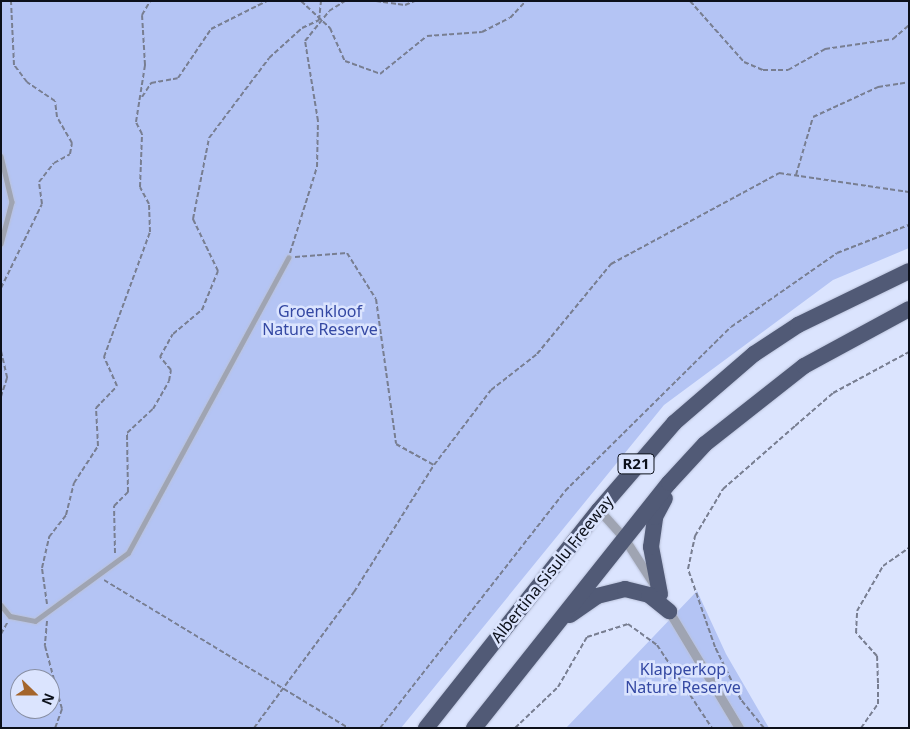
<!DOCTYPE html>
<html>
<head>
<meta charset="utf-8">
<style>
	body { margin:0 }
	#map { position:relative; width:910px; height:729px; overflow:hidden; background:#dbe4fe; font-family:"Noto Sans",sans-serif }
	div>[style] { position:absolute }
	.green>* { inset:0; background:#b4c4f4 }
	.path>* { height:2px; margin-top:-1px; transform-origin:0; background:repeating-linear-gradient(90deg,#787e91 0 5px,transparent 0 7.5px) }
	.roads { filter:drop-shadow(0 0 1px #bac2da) drop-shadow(0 0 1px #bac2da) }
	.lane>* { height:4.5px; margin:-2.25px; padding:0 2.25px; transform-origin:2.25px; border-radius:2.25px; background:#9fa4b2 }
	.street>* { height:9px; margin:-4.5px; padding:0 4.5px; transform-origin:4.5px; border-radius:4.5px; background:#9fa4b2 }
	.highway>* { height:16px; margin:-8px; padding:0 8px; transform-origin:8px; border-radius:8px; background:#515a76 }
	span { translate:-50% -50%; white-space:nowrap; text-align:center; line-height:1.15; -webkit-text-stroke:5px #dbe4fe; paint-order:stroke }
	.shield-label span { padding:1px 4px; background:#dbe4fe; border:1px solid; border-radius:4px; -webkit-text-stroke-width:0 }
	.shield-label { font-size:15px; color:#0c101a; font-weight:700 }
	.park-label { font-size:16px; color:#3448a3 }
	.street-label { font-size:16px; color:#0c101a }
	.frame { position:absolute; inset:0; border:2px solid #0c101a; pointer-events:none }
	.north { position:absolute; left:10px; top:669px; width:50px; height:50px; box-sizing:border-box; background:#dbe4fe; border:1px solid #888fa3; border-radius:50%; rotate:112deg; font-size:14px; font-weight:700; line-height:20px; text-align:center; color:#0c101a }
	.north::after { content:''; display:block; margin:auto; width:18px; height:22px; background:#a4652c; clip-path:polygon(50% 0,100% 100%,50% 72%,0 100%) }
</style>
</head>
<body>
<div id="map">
	<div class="green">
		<div style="clip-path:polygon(evenodd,1px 1px,909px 1px,909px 248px,833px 280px,664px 405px,401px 728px,1px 728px,1px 1px,20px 679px,50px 679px,50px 709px,20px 709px,20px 679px)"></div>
		<div style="clip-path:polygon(697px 591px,726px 654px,769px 728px,566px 728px)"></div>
	</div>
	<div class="path">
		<div style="left:301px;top:1px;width:40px;rotate:43deg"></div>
		<div style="left:330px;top:28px;width:36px;rotate:66deg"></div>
		<div style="left:345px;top:61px;width:37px;rotate:20deg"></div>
		<div style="left:380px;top:74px;width:60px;rotate:-39deg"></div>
		<div style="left:427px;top:36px;width:55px;rotate:-4.2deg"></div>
		<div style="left:482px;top:32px;width:31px;rotate:-27deg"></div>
		<div style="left:510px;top:18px;width:23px;rotate:-47deg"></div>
		<div style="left:376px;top:1px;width:29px;rotate:8deg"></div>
		<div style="left:405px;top:5px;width:11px;rotate:-22deg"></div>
		<div style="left:690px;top:1px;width:81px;rotate:48.5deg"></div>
		<div style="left:744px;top:62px;width:21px;rotate:23deg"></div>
		<div style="left:763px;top:70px;width:25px"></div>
		<div style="left:788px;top:70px;width:43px;rotate:-29.6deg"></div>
		<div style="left:825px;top:49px;width:69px;rotate:-8.4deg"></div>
		<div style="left:893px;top:39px;width:21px;rotate:-41deg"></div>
		<div style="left:142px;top:97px;width:17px;rotate:-57deg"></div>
		<div style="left:151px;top:83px;width:27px;rotate:-10deg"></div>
		<div style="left:178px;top:78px;width:59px;rotate:-56deg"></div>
		<div style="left:211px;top:29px;width:63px;rotate:-26.6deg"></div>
		<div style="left:796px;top:175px;width:60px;rotate:-73.7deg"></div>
		<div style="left:813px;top:117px;width:72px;rotate:-24.8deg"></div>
		<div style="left:878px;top:87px;width:31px;rotate:-9deg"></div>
		<div style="left:290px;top:253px;width:90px;rotate:-72.6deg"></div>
		<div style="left:317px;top:167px;width:46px;rotate:-88.8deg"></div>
		<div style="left:318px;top:121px;width:81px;rotate:-99.2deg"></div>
		<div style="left:305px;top:41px;width:38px;rotate:-51deg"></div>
		<div style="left:329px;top:11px;width:19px;rotate:-32deg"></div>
		<div style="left:295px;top:257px;width:52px;rotate:-4.4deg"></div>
		<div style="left:347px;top:253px;width:54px;rotate:57.8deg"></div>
		<div style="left:376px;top:299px;width:146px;rotate:82.1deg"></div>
		<div style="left:396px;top:444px;width:43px;rotate:28.9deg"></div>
		<div style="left:1px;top:288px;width:93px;rotate:-64deg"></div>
		<div style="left:42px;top:204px;width:22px;rotate:-98deg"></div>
		<div style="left:39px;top:182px;width:24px;rotate:-52deg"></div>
		<div style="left:54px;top:163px;width:18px;rotate:-29deg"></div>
		<div style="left:70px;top:154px;width:11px;rotate:-80deg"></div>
		<div style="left:72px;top:143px;width:30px;rotate:-120deg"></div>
		<div style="left:57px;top:117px;width:16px;rotate:-97deg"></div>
		<div style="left:55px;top:101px;width:34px;rotate:-146deg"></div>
		<div style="left:27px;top:82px;width:21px;rotate:-127deg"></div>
		<div style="left:14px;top:65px;width:64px;rotate:-92.7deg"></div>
		<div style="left:1px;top:351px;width:28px;rotate:77deg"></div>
		<div style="left:7px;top:378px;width:19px;rotate:108deg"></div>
		<div style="left:115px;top:553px;width:47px;rotate:-91.2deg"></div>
		<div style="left:114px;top:506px;width:20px;rotate:-45deg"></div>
		<div style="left:128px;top:492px;width:59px;rotate:-91deg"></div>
		<div style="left:127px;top:433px;width:35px;rotate:-43deg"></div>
		<div style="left:153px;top:409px;width:32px;rotate:-60deg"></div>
		<div style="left:169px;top:381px;width:11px;rotate:-80deg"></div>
		<div style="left:171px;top:370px;width:17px;rotate:-130deg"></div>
		<div style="left:160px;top:357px;width:26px;rotate:-61deg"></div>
		<div style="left:173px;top:334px;width:38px;rotate:-40deg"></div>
		<div style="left:202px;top:310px;width:42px;rotate:-67.7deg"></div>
		<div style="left:218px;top:271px;width:58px;rotate:-115.7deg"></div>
		<div style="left:193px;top:219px;width:83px;rotate:-78.8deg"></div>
		<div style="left:209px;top:138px;width:100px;rotate:-53.1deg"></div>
		<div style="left:269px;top:58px;width:45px;rotate:-42.3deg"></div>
		<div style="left:302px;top:28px;width:19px;rotate:-25deg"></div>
		<div style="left:319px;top:20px;width:19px;rotate:-84deg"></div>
		<div style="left:104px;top:580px;width:285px;rotate:31.2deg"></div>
		<div style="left:47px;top:604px;width:36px;rotate:-98deg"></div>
		<div style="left:42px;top:568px;width:32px;rotate:-77deg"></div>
		<div style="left:49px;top:537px;width:28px;rotate:-52deg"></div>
		<div style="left:66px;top:515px;width:33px;rotate:-76deg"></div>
		<div style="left:74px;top:483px;width:44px;rotate:-57deg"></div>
		<div style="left:98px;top:446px;width:38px;rotate:-93deg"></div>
		<div style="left:96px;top:408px;width:30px;rotate:-46deg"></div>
		<div style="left:117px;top:386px;width:32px;rotate:-114deg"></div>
		<div style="left:104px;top:357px;width:133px;rotate:-69.8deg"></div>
		<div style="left:150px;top:232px;width:28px;rotate:-92deg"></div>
		<div style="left:149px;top:204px;width:19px;rotate:-118deg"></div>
		<div style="left:140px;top:187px;width:53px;rotate:-87.8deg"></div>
		<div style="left:142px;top:134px;width:13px;rotate:-117deg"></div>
		<div style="left:136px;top:122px;width:58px;rotate:-81deg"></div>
		<div style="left:145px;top:65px;width:50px;rotate:-93.4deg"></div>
		<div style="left:142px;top:15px;width:16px;rotate:-60deg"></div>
		<div style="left:47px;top:621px;width:25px;rotate:95deg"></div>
		<div style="left:45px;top:646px;width:65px;rotate:74.9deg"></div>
		<div style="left:62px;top:709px;width:20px;rotate:110deg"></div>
		<div style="left:1px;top:634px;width:13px;rotate:-61deg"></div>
		<div style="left:254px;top:728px;width:169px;rotate:-53.7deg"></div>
		<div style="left:354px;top:592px;width:150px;rotate:-57.8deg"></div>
		<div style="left:434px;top:465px;width:94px;rotate:-52.8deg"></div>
		<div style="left:491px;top:390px;width:58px;rotate:-38deg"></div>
		<div style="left:537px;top:354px;width:117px;rotate:-50.6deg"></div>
		<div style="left:611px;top:264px;width:191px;rotate:-28.4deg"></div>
		<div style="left:779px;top:173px;width:131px;rotate:8.3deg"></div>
		<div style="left:380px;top:728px;width:301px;rotate:-52deg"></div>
		<div style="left:565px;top:491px;width:233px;rotate:-44.7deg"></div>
		<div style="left:731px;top:327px;width:129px;rotate:-34.9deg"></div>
		<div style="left:837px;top:253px;width:77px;rotate:-21.3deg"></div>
		<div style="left:515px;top:728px;width:59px;rotate:-43.6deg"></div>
		<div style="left:558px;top:687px;width:58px;rotate:-59.9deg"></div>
		<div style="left:587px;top:637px;width:43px;rotate:-17.6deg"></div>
		<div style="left:628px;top:624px;width:36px;rotate:36deg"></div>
		<div style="left:657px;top:645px;width:100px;rotate:56.5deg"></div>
		<div style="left:764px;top:728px;width:36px;rotate:-129deg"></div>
		<div style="left:741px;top:700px;width:59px;rotate:-116.1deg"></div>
		<div style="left:715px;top:647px;width:83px;rotate:-109.1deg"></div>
		<div style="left:688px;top:569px;width:34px;rotate:-78deg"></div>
		<div style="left:695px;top:536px;width:55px;rotate:-59.2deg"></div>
		<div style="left:723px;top:489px;width:96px;rotate:-41.2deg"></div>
		<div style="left:795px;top:426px;width:50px;rotate:-41deg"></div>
		<div style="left:833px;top:393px;width:86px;rotate:-28.3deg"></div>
		<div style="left:861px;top:728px;width:29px;rotate:-55deg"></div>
		<div style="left:878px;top:704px;width:21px;rotate:-90deg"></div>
		<div style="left:878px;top:683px;width:27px;rotate:-92deg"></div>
		<div style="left:877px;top:656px;width:31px;rotate:-132deg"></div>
		<div style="left:856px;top:633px;width:22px;rotate:-87deg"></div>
		<div style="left:857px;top:611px;width:52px;rotate:-60deg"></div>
		<div style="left:883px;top:566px;width:32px;rotate:-35deg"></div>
	</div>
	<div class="roads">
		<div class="lane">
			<div style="left:1px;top:156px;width:47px;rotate:76.6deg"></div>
			<div style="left:12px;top:202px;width:43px;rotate:104.7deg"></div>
			<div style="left:1px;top:605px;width:14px;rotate:51deg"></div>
			<div style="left:10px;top:616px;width:25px;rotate:11deg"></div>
			<div style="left:35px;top:621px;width:115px;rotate:-36.2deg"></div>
			<div style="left:128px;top:553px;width:336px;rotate:-61.5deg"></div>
		</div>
		<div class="street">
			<div style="left:599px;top:510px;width:38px;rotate:48deg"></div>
			<div style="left:624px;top:538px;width:54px;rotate:57.2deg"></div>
			<div style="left:667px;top:608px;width:140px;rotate:59deg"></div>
		</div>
		<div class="highway">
			<div style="left:660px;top:594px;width:48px;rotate:-100.8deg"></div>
			<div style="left:651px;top:547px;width:30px;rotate:-82deg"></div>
			<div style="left:655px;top:517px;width:21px;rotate:-62deg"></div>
			<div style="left:570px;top:615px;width:33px;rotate:-35deg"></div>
			<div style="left:597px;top:596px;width:29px;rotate:-14deg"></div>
			<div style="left:625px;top:589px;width:25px;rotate:14deg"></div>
			<div style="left:649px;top:595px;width:26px;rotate:39deg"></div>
			<div style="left:426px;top:728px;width:278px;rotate:-51.6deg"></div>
			<div style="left:599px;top:510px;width:115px;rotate:-49.2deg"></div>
			<div style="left:674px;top:423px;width:106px;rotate:-40.8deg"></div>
			<div style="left:754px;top:354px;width:53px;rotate:-33.4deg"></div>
			<div style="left:798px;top:325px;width:123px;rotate:-25.9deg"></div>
			<div style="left:474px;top:728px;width:313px;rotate:-51.5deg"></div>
			<div style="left:669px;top:483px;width:53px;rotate:-47.3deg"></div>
			<div style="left:705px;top:444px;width:126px;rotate:-38.2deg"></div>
			<div style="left:804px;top:366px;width:119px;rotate:-28.5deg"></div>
		</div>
	</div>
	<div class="shield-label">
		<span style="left:636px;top:464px">R21</span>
	</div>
	<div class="park-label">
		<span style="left:320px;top:320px">Groenkloof<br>Nature Reserve</span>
		<span style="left:683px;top:678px">Klapperkop<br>Nature Reserve</span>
	</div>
	<div class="street-label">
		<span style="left:552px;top:569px;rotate:-51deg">Albertina Sisulu Freeway</span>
	</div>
	<div class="frame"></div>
	<div class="north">N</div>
</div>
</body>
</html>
